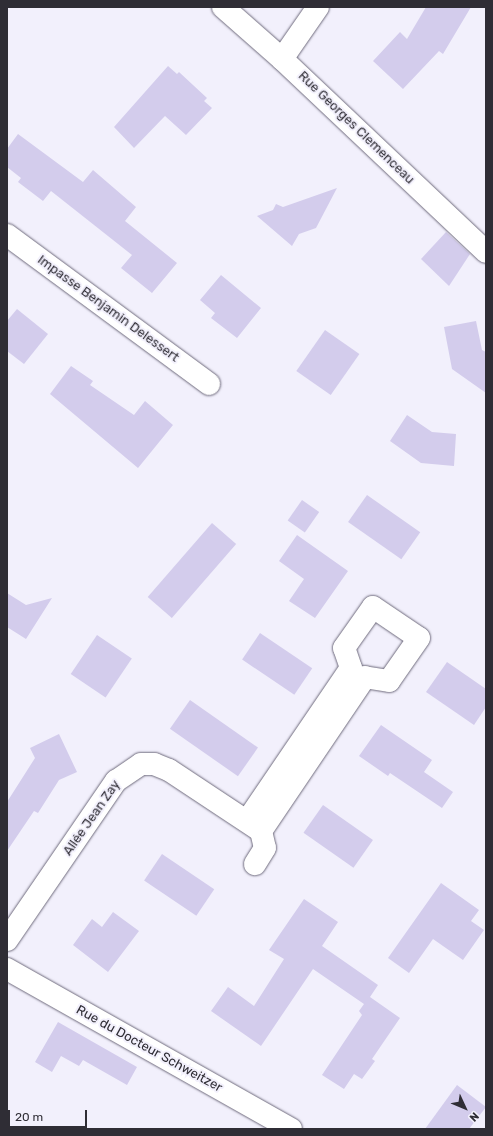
<!DOCTYPE html>
<html>
<head>
<meta charset="utf-8">
<style>
	body { margin:0 }
	#map { position:relative; width:493px; height:1136px; overflow:hidden; background:#f2f0fc; font-family:Rubik,sans-serif }
	div>[style] { position:absolute }
	.building>* { inset:0; background:#d3ccec; transform-origin:0 0 }
	.roads { filter:drop-shadow(0 0 1px #6f6b7d) drop-shadow(0 0 1px #6f6b7d) }
	.minor>* { height:22px; margin:-11px; padding:0 11px; transform-origin:11px; border-radius:11px; background:#fff }
	span { translate:-50% -50%; white-space:nowrap; text-align:center; line-height:1.15; -webkit-text-stroke:4px #f2f0fc; paint-order:stroke }
	.street-label { font-size:13px; color:#2f2d35 }
	.frame { position:absolute; inset:0; border:8px solid #2f2d35; pointer-events:none }
	.north { position:absolute; left:445px; top:1088px; width:40px; height:40px; -webkit-text-stroke:3px #f2f0fc; paint-order:stroke; rotate:134deg; font-size:11px; font-weight:700; line-height:16px; text-align:center; color:#2f2d35 }
	.north::after { content:''; display:block; margin:auto; width:14px; height:18px; background:#2f2d35; clip-path:polygon(50% 0,100% 100%,50% 72%,0 100%) }
	.scale { position:absolute; left:8px; top:1110px; width:79px; height:18px; box-sizing:border-box; border:2px solid #2f2d35; border-top:0; padding-left:5px; font-size:12px; line-height:14px; white-space:nowrap; color:#2f2d35; -webkit-text-stroke:3px #f2f0fc; paint-order:stroke }
</style>
</head>
<body>
<div id="map">
	<div class="building">
		<div style="clip-path:polygon(426px 7px,471px 7px,443px 54px,439px 51px,403px 89px,373px 61px,400px 32px,407px 39px)"></div>
		<div style="clip-path:polygon(168px 66px,177px 74px,179px 72px,207px 98px,204px 101px,212px 108px,186px 135px,165px 116px,134px 148px,114px 127px)"></div>
		<div style="clip-path:polygon(18px 134px,83px 182px,93px 170px,136px 207px,125px 221px,177px 263px,152px 293px,121px 268px,132px 255px,51px 191px,43px 201px,18px 182px,21px 178px,7px 167px,7px 149px)"></div>
		<div style="clip-path:polygon(337px 188px,316px 228px,299px 234px,292px 246px,257px 216px,273px 210px,276px 204px,283px 207px)"></div>
		<div style="clip-path:polygon(446px 232px,470px 254px,449px 286px,421px 259px)"></div>
		<div style="clip-path:polygon(221px 275px,261px 308px,237px 338px,211px 318px,215px 313px,200px 300px)"></div>
		<div style="clip-path:polygon(17px 309px,48px 334px,24px 364px,7px 351px,7px 321px)"></div>
		<div style="clip-path:polygon(476px 321px,482px 350px,486px 352px,486px 393px,452px 369px,444px 327px)"></div>
		<div style="left:325px;top:330px;width:42px;height:50px;rotate:35deg"></div>
		<div style="clip-path:polygon(71px 366px,93px 381px,90px 385px,134px 415px,145px 401px,173px 425px,138px 468px,50px 394px)"></div>
		<div style="clip-path:polygon(407px 415px,432px 432px,456px 434px,454px 466px,421px 463px,390px 441px)"></div>
		<div style="left:367px;top:495px;width:65px;height:33px;rotate:35deg"></div>
		<div style="left:302px;top:500px;width:21px;height:25px;rotate:35deg"></div>
		<div style="left:212px;top:523px;width:32px;height:98px;rotate:41deg"></div>
		<div style="clip-path:polygon(297px 535px,348px 571px,315px 618px,289px 601px,304px 579px,279px 561px)"></div>
		<div style="clip-path:polygon(7px 593px,26px 605px,52px 598px,26px 639px,7px 627px)"></div>
		<div style="left:260px;top:633px;width:63px;height:32px;rotate:34deg"></div>
		<div style="left:97px;top:635px;width:42px;height:47px;rotate:34deg"></div>
		<div style="clip-path:polygon(447px 662px,486px 689px,486px 707px,474px 725px,426px 692px)"></div>
		<div style="left:190px;top:700px;width:83px;height:35px;rotate:35deg"></div>
		<div style="clip-path:polygon(381px 725px,432px 760px,424px 772px,453px 792px,442px 808px,390px 773px,388px 776px,359px 756px)"></div>
		<div style="clip-path:polygon(59px 734px,77px 772px,59px 780px,38px 813px,34px 811px,7px 851px,7px 802px,35px 758px,30px 748px)"></div>
		<div style="left:323px;top:805px;width:61px;height:34px;rotate:35deg"></div>
		<div style="left:162px;top:854px;width:63px;height:32px;rotate:34deg"></div>
		<div style="clip-path:polygon(441px 883px,479px 910px,471px 921px,484px 930px,463px 960px,433px 939px,409px 973px,388px 958px)"></div>
		<div style="clip-path:polygon(304px 899px,338px 922px,322px 946px,378px 985px,370px 997px,400px 1018px,372px 1059px,375px 1061px,362px 1079px,354px 1074px,344px 1089px,322px 1075px,362px 1015px,359px 1011px,364px 1004px,313px 969px,261px 1046px,211px 1011px,228px 987px,254px 1006px,284px 959px,269px 950px)"></div>
		<div style="clip-path:polygon(113px 912px,139px 931px,108px 972px,73px 945px,92px 919px,102px 927px)"></div>
		<div style="clip-path:polygon(58px 1022px,137px 1067px,127px 1085px,83px 1060px,79px 1066px,61px 1056px,52px 1072px,35px 1062px)"></div>
		<div style="clip-path:polygon(457px 1085px,486px 1107px,469px 1129px,425px 1129px)"></div>
	</div>
	<div class="roads">
		<div class="minor">
			<div style="left:223px;top:7px;width:79px;rotate:41.4deg"></div>
			<div style="left:282px;top:59px;width:281px;rotate:43.4deg"></div>
			<div style="left:282px;top:59px;width:63px;rotate:-55.3deg"></div>
			<div style="left:7px;top:235px;width:251px;rotate:36.4deg"></div>
			<div style="left:247px;top:821px;width:185px;rotate:-55.8deg"></div>
			<div style="left:351px;top:668px;width:21px;rotate:-109deg"></div>
			<div style="left:344px;top:648px;width:50px;rotate:-54.7deg"></div>
			<div style="left:373px;top:607px;width:55px;rotate:34deg"></div>
			<div style="left:419px;top:638px;width:52px;rotate:124.9deg"></div>
			<div style="left:389px;top:681px;width:24px;rotate:-171deg"></div>
			<div style="left:365px;top:677px;width:186px;rotate:124deg"></div>
			<div style="left:7px;top:940px;width:193px;rotate:-55.6deg"></div>
			<div style="left:116px;top:781px;width:30px;rotate:-34deg"></div>
			<div style="left:141px;top:764px;width:13px"></div>
			<div style="left:154px;top:764px;width:16px;rotate:22deg"></div>
			<div style="left:169px;top:770px;width:110px;rotate:33.5deg"></div>
			<div style="left:261px;top:831px;width:17px;rotate:77deg"></div>
			<div style="left:265px;top:848px;width:19px;rotate:122deg"></div>
			<div style="left:7px;top:969px;width:326px;rotate:29.4deg"></div>
		</div>
	</div>
	<div class="street-label">
		<span style="left:356px;top:128px;rotate:44deg">Rue Georges Clemenceau</span>
		<span style="left:108px;top:309px;rotate:36deg">Impasse Benjamin Delessert</span>
		<span style="left:92px;top:818px;rotate:-55deg">Allée Jean Zay</span>
		<span style="left:149px;top:1049px;rotate:29deg">Rue du Docteur Schweitzer</span>
	</div>
	<div class="frame"></div>
	<div class="north">N</div>
	<div class="scale">20 m</div>
</div>
</body>
</html>
